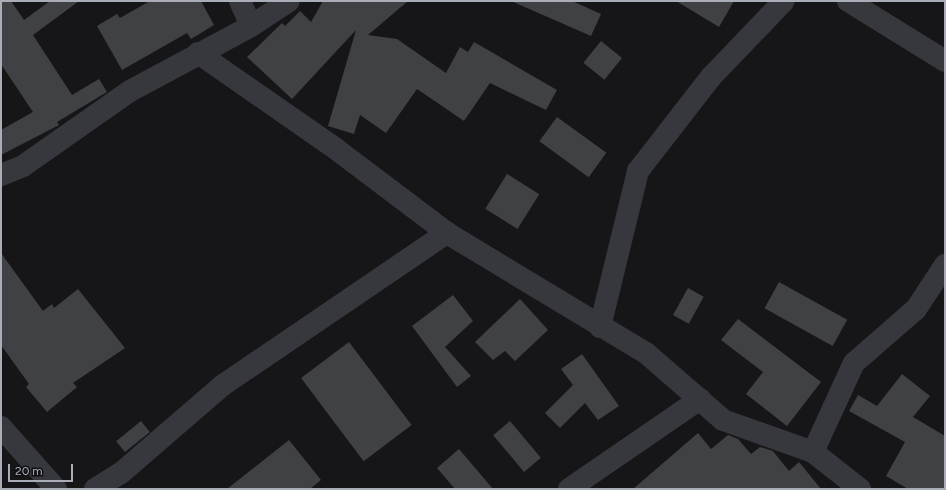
<!DOCTYPE html>
<html>
<head>
<meta charset="utf-8">
<style>
	body { margin:0 }
	#map { position:relative; width:946px; height:490px; overflow:hidden; background:#161618; font-family:Figtree,sans-serif }
	div>[style] { position:absolute }
	.building>* { inset:0; background:#404145; transform-origin:0 0 }
	.minor>* { height:22px; margin:-11px; padding:0 11px; transform-origin:11px; border-radius:11px; background:#37383d }
	span { translate:-50% -50%; white-space:nowrap; text-align:center; line-height:1.15; -webkit-text-stroke:3px #111113; paint-order:stroke }
	.frame { position:absolute; inset:0; border:2px solid #a8adb8; pointer-events:none }
	.scale { position:absolute; left:8px; top:464px; width:65px; height:18px; box-sizing:border-box; border:2px solid #a8adb8; border-top:0; padding-left:5px; font-size:12px; line-height:14px; white-space:nowrap; color:#a8adb8; -webkit-text-stroke:3px #111113; paint-order:stroke }
</style>
</head>
<body>
<div id="map">
	<div class="building">
		<div style="clip-path:polygon(1px 1px,11px 1px,24px 20px,50px 1px,79px 1px,33px 35px,72px 95px,99px 79px,107px 92px,57px 122px,59px 125px,1px 155px,1px 130px,33px 112px,1px 64px)"></div>
		<div style="clip-path:polygon(150px 1px,201px 1px,214px 25px,191px 39px,187px 33px,122px 70px,97px 26px,117px 14px,120px 18px)"></div>
		<div style="clip-path:polygon(323px 1px,408px 1px,368px 35px,397px 39px,446px 73px,460px 47px,468px 52px,474px 42px,557px 90px,546px 110px,490px 83px,464px 121px,417px 89px,386px 133px,360px 115px,354px 134px,328px 126px,356px 30px,292px 99px,247px 57px,282px 23px,285px 26px,300px 11px,311px 22px)"></div>
		<div style="clip-path:polygon(511px 1px,572px 1px,601px 14px,591px 36px)"></div>
		<div style="clip-path:polygon(676px 1px,734px 1px,719px 27px)"></div>
		<div style="left:601px;top:41px;width:27px;height:28px;rotate:39deg"></div>
		<div style="left:557px;top:117px;width:61px;height:30px;rotate:36deg"></div>
		<div style="left:507px;top:174px;width:38px;height:41px;rotate:32deg"></div>
		<div style="clip-path:polygon(1px 253px,43px 311px,52px 304px,54px 308px,78px 289px,125px 348px,73px 383px,77px 387px,47px 412px,26px 387px,29px 384px,1px 345px)"></div>
		<div style="left:779px;top:282px;width:78px;height:30px;rotate:29deg"></div>
		<div style="left:688px;top:288px;width:18px;height:31px;rotate:29deg"></div>
		<div style="clip-path:polygon(453px 295px,473px 321px,445px 347px,471px 376px,457px 387px,412px 326px)"></div>
		<div style="clip-path:polygon(520px 299px,548px 330px,515px 361px,505px 351px,493px 360px,475px 342px)"></div>
		<div style="clip-path:polygon(738px 319px,821px 382px,787px 426px,746px 394px,763px 372px,721px 340px)"></div>
		<div style="left:349px;top:342px;width:104px;height:60px;rotate:53deg"></div>
		<div style="clip-path:polygon(582px 354px,619px 406px,598px 420px,585px 403px,560px 428px,545px 413px,573px 385px,561px 369px)"></div>
		<div style="clip-path:polygon(902px 374px,930px 396px,913px 417px,945px 436px,945px 489px,908px 489px,886px 476px,905px 442px,849px 411px,858px 395px,877px 406px)"></div>
		<div style="left:141px;top:421px;width:14px;height:32px;rotate:51deg"></div>
		<div style="left:510px;top:421px;width:48px;height:22px;rotate:50deg"></div>
		<div style="clip-path:polygon(698px 433px,711px 449px,728px 435px,738px 439px,751px 454px,760px 447px,773px 451px,789px 471px,799px 462px,821px 489px,633px 489px)"></div>
		<div style="clip-path:polygon(289px 440px,321px 480px,310px 489px,227px 489px)"></div>
		<div style="clip-path:polygon(459px 449px,493px 489px,455px 489px,437px 468px)"></div>
	</div>
	<div class="minor">
		<div style="left:240px;top:1px;width:27px;rotate:66deg"></div>
		<div style="left:848px;top:1px;width:114px;rotate:31.7deg"></div>
		<div style="left:198px;top:53px;width:168px;rotate:34.8deg"></div>
		<div style="left:336px;top:149px;width:139px;rotate:37.1deg"></div>
		<div style="left:447px;top:233px;width:232px;rotate:31.1deg"></div>
		<div style="left:646px;top:353px;width:102px;rotate:41deg"></div>
		<div style="left:723px;top:420px;width:96px;rotate:19.6deg"></div>
		<div style="left:813px;top:452px;width:60px;rotate:38.2deg"></div>
		<div style="left:1px;top:175px;width:24px;rotate:-22deg"></div>
		<div style="left:23px;top:166px;width:131px;rotate:-35deg"></div>
		<div style="left:130px;top:91px;width:137px;rotate:-28.2deg"></div>
		<div style="left:251px;top:26px;width:45px;rotate:-33.3deg"></div>
		<div style="left:600px;top:327px;width:161px;rotate:-76.3deg"></div>
		<div style="left:638px;top:171px;width:119px;rotate:-52.2deg"></div>
		<div style="left:711px;top:77px;width:105px;rotate:-46.2deg"></div>
		<div style="left:1px;top:427px;width:83px;rotate:48.4deg"></div>
		<div style="left:813px;top:452px;width:98px;rotate:-65.3deg"></div>
		<div style="left:854px;top:363px;width:82px;rotate:-41.1deg"></div>
		<div style="left:916px;top:309px;width:53px;rotate:-56.6deg"></div>
		<div style="left:95px;top:489px;width:31px;rotate:-32deg"></div>
		<div style="left:121px;top:473px;width:135px;rotate:-40.8deg"></div>
		<div style="left:223px;top:385px;width:271px;rotate:-34.2deg"></div>
		<div style="left:569px;top:489px;width:159px;rotate:-34.5deg"></div>
	</div>
	<div class="frame"></div>
	<div class="scale">20 m</div>
</div>
</body>
</html>
